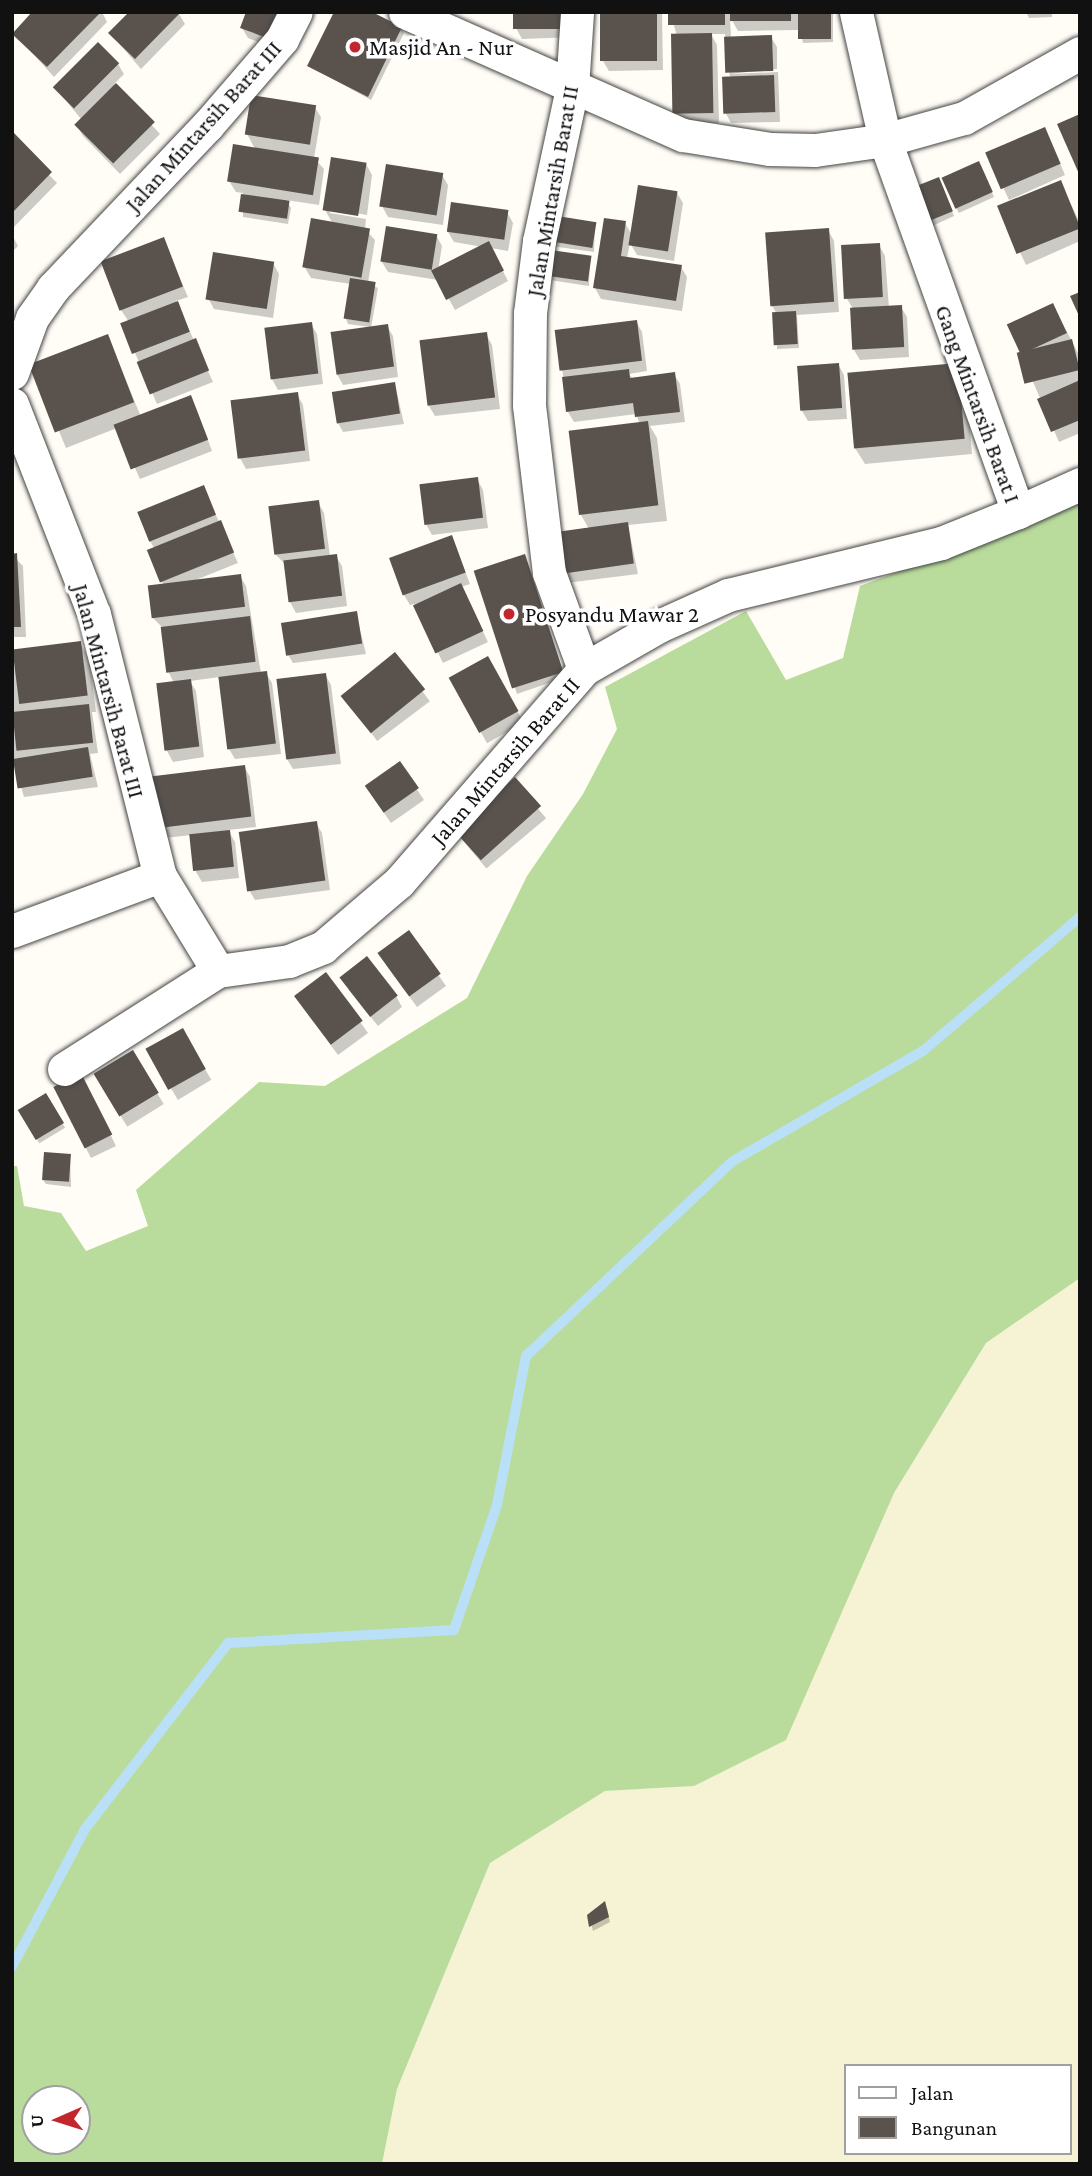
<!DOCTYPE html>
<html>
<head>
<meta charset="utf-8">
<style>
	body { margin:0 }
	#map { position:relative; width:1092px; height:2176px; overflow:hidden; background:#fffdf5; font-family:"Crimson Pro",serif }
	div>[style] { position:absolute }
	.farmland>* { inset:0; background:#f6f3d4 }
	.forest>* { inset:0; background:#b9dc9c }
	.shadow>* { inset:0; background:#0003; transform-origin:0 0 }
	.stream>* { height:10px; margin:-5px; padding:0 5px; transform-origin:5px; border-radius:5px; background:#b9e0f7 }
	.building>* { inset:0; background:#5a524d; transform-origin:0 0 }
	.roads { filter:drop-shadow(0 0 2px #444) drop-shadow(0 0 2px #444) }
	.minor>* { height:33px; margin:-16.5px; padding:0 16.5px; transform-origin:16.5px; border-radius:16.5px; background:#fff }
	.dots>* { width:19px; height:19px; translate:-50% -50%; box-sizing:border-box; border:4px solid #fff; border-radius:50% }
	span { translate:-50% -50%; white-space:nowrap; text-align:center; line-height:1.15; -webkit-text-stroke:7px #fff; paint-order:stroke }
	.poi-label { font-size:23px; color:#111 }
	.left { translate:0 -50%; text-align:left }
	.street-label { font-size:23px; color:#111 }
	.frame { position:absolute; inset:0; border:14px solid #111; pointer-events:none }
	.legend { position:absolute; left:844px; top:2064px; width:228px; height:91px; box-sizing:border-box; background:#fff; border:2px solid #a0a0a0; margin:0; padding:9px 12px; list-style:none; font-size:21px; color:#111 }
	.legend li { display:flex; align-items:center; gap:14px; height:35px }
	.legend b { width:35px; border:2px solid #a0a0a0 }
	.north { position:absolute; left:21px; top:2085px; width:70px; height:70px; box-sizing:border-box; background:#fff; border:2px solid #a0a0a0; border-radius:50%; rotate:267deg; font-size:19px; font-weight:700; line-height:28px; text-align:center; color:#111 }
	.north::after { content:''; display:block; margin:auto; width:24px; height:32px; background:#c4262e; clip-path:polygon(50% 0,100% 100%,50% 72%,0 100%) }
</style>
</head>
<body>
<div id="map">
	<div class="farmland">
		<div style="clip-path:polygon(evenodd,1080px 1278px,1080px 2164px,382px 2164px,397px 2089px,490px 1863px,605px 1791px,694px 1786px,894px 1493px,986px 1343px,1080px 1278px,845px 2066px,1069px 2066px,1069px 2153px,845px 2153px,845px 2066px)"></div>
	</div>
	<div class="forest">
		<div style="clip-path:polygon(evenodd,1080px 493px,1080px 1278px,986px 1343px,894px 1493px,786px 1740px,694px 1786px,605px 1791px,490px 1863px,397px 2089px,382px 2164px,12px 2164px,12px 1166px,17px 1166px,24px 1206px,61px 1213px,86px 1251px,148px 1226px,136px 1190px,259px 1082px,325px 1086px,467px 998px,527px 876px,583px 794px,617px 729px,605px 687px,746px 611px,786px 680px,843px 658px,860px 586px,983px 540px,1080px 493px,35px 2099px,77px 2099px,77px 2141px,35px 2141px,35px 2099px)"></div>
	</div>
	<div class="shadow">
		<div style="clip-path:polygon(34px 12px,102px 12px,107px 22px,54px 77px,14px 33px)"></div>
		<div style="clip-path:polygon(248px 12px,276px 49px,248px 38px,242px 28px)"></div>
		<div style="clip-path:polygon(575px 12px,576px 37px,522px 39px,516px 28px)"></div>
		<div style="clip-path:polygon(602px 12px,662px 12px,663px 70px,609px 71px,603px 61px)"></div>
		<div style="clip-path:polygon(670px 12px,833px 12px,833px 42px,803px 43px,800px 30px,738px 31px,730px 17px,731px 37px,771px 37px,777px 47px,777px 69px,729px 74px,778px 72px,780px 122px,731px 123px,725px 112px,730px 77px,725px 34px,711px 34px,717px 45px,719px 123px,680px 124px,674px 113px,677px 36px)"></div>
		<div style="clip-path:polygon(1026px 12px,1052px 12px,1052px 17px,1029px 18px)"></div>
		<div style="clip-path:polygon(179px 14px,185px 24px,141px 69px,110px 33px)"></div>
		<div style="clip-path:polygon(401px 28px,404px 33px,371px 100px,309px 66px)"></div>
		<div style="clip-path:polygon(118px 64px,124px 74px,114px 84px,160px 134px,120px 174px,83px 136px,77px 126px,82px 120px,56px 89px)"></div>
		<div style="clip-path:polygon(314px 106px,321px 117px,314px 158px,324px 169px,319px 205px,286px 200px,291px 208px,288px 224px,243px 217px,243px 193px,236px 192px,229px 181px,255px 149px,247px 134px)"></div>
		<div style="clip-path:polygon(12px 137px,57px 183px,12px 229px)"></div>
		<div style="clip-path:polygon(1050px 140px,1065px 175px,1009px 200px,988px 155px)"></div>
		<div style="clip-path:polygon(366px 164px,372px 175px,367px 215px,330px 209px,330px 213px,366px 219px,365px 229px,375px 240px,368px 283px,378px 288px,371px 328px,387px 326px,393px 336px,398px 377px,343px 385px,337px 374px,370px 327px,348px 324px,346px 319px,351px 284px,311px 278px,305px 268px,333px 224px,325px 210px)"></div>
		<div style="clip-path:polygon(981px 168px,994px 197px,959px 213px,956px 208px)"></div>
		<div style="clip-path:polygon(442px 175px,448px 185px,443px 225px,388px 217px,382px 206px)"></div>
		<div style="clip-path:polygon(1060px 182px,1080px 223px,1080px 241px,1026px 265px,1000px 209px)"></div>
		<div style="clip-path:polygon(940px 184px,954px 216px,928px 228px)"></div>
		<div style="clip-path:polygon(677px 193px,683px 203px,674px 261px,637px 255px,630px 243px,627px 258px,681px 267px,687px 277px,682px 311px,601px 299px,595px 288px,625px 223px,632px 235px)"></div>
		<div style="clip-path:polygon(507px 212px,513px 223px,508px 251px,491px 248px,508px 281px,455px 310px,438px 280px,388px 272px,382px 262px,436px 235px,442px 246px,438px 271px,483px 247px,454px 242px,448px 232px)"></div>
		<div style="clip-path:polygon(552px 217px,595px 224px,594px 252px,551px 246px)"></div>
		<div style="clip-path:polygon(828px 230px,834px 241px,839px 312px,797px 315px,799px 348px,777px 349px,777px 314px,772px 306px)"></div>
		<div style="clip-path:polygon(12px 235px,18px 246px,12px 252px)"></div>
		<div style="clip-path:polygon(163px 240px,188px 297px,176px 301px,213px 382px,157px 404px,123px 325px,129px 322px,121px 310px)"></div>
		<div style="clip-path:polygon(879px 245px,885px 256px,889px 308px,901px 307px,907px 317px,909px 357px,860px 360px,854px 350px,854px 310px,847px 299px)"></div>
		<div style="clip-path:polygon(590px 258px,589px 286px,543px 279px)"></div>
		<div style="clip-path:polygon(273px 263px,279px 274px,273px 318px,214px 309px,208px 298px)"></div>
		<div style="clip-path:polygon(1053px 305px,1080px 357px,1080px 433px,1059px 442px,1008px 324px)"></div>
		<div style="clip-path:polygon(636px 321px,642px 332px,647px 371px,629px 374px,633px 379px,674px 374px,680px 384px,685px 422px,650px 426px,657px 438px,667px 521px,628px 525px,638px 574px,566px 583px,555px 533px,589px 529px,581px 515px,640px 424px,636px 414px,574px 422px,568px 412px,557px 331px)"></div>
		<div style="clip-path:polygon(311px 324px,317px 334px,323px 384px,278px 390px,272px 379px)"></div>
		<div style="clip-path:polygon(486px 334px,492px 345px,500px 409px,435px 416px,429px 406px)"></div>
		<div style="clip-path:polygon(108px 336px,141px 417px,196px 408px,212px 451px,140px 479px,117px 428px,66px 448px,32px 366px)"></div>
		<div style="clip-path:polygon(838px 364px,844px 375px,847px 419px,808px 421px,802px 411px)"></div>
		<div style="clip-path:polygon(966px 381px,972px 454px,865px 464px,855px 448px)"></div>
		<div style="clip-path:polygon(395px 384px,404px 424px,343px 432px,337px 421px)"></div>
		<div style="clip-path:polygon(297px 394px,303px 405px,310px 461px,246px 469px,240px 458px)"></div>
		<div style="clip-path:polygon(477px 479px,483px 490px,488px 528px,432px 535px,426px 524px)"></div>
		<div style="clip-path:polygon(203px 487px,238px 563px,193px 581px,240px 576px,246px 586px,261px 673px,266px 673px,272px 683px,281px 754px,235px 759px,229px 749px,220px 677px,190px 681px,196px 691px,204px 757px,173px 762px,167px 751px,174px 683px,169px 673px,163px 628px,153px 618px,164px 586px,148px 550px,154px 548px,150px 541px)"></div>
		<div style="clip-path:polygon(318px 502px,324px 513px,330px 556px,336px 556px,342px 566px,347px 606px,296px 613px,290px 602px,286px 565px,276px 555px)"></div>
		<div style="clip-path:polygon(452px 537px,470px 584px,461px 587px,488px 642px,443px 663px,414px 604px,410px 605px,404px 595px)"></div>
		<div style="clip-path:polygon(12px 555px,23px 566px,26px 637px,12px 637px)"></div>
		<div style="clip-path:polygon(476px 573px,566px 677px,517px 694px)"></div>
		<div style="clip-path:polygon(356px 613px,366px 654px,293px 663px,287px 653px)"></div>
		<div style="clip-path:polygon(80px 643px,89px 658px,96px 712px,92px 712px,98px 753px,90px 754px,98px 787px,24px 797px,12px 755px,12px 651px)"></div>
		<div style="left:395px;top:655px;width:58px;height:66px;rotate:53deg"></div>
		<div style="left:487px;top:659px;width:73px;height:42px;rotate:60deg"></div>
		<div style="clip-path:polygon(325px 674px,331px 685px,341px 764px,293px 769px,287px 759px,278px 680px)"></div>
		<div style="clip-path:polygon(400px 764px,424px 800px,391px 823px,373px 797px)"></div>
		<div style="clip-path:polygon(244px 766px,250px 777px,256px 827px,228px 830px,235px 842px,239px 878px,202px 882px,196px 872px,191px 835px,165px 838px,159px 827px)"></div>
		<div style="left:514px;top:780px;width:50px;height:78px;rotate:50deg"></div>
		<div style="clip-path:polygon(316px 823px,322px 833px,330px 890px,255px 900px,249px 890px)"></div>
		<div style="clip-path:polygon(409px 933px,446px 986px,417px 1007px,386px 965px)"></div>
		<div style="clip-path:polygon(326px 974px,368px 1033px,338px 1055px,302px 1006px)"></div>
		<div style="clip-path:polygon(348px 989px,396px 996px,402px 1007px,378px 1026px)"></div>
		<div style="left:182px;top:1031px;width:57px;height:39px;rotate:59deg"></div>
		<div style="left:132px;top:1053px;width:60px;height:43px;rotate:58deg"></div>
		<div style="clip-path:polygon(86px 1085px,116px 1146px,91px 1158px,55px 1087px)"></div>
		<div style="left:46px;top:1096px;width:37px;height:30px;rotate:59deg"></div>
		<div style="clip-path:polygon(70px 1155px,71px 1187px,46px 1184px,43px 1180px)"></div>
		<div style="clip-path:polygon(607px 1908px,610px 1922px,593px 1931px,589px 1916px)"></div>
	</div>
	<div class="stream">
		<div style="left:12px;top:1967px;width:156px;rotate:-62.1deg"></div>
		<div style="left:85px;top:1829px;width:235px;rotate:-52.4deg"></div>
		<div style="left:228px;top:1643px;width:226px;rotate:-3.3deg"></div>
		<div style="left:454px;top:1630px;width:132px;rotate:-71deg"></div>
		<div style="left:497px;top:1505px;width:152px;rotate:-79deg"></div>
		<div style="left:526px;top:1356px;width:284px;rotate:-43.3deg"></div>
		<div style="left:733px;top:1161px;width:220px;rotate:-30.1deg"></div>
		<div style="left:923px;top:1051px;width:206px;rotate:-40.5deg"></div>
	</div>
	<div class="building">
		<div style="clip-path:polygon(32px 12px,101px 12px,47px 67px,12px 34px)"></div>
		<div style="clip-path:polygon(129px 12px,181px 12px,135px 59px,108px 33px)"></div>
		<div style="clip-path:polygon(246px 12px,280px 12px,270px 39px,240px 28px)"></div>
		<div style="clip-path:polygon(334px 12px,372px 12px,402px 27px,368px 97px,307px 66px)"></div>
		<div style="left:513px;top:12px;width:58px;height:17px"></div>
		<div style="left:600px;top:12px;width:57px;height:49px"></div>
		<div style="left:668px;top:12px;width:57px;height:13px"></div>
		<div style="left:730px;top:12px;width:61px;height:9px"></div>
		<div style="left:798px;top:12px;width:33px;height:27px"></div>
		<div style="left:712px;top:33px;width:80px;height:41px;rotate:89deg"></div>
		<div style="left:772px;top:35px;width:36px;height:48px;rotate:88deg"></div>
		<div style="left:98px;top:42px;width:30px;height:64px;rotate:45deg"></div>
		<div style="left:774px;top:75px;width:37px;height:52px;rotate:88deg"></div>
		<div style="left:116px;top:83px;width:55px;height:59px;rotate:45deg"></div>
		<div style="left:251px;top:95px;width:66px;height:40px;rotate:9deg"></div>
		<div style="clip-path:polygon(1080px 114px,1080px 176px,1057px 124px)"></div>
		<div style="left:1045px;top:127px;width:40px;height:65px;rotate:67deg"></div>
		<div style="clip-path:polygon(14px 133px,52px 172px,12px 213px,12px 135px)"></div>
		<div style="left:233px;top:144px;width:87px;height:38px;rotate:9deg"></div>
		<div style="left:331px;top:157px;width:36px;height:54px;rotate:9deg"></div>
		<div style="left:979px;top:161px;width:34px;height:41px;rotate:66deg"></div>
		<div style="left:386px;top:164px;width:58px;height:43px;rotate:9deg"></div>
		<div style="left:939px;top:177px;width:37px;height:33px;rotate:68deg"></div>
		<div style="left:1061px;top:180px;width:52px;height:69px;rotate:68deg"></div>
		<div style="left:638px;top:185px;width:40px;height:61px;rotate:9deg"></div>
		<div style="left:241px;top:194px;width:49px;height:18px;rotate:8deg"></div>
		<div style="left:451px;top:202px;width:58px;height:30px;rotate:8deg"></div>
		<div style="left:551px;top:215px;width:46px;height:26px;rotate:9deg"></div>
		<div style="left:311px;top:218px;width:60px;height:50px;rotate:10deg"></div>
		<div style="clip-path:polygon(604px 218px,626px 221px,621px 256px,682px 265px,676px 301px,593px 288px)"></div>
		<div style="left:386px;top:226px;width:52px;height:36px;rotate:9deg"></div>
		<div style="left:829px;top:228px;width:74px;height:64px;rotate:86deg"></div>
		<div style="left:164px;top:237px;width:53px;height:68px;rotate:69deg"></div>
		<div style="left:489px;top:241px;width:33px;height:65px;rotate:63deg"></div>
		<div style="left:880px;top:243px;width:54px;height:39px;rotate:87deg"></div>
		<div style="left:543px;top:249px;width:49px;height:26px;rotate:8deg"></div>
		<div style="left:213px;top:252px;width:62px;height:48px;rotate:9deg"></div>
		<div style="left:350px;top:278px;width:26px;height:41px;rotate:9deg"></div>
		<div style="clip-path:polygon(1080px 292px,1080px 318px,1070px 296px)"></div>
		<div style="left:178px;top:301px;width:33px;height:62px;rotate:69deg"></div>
		<div style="left:1053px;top:303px;width:33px;height:51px;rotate:65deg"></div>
		<div style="left:902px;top:305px;width:42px;height:52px;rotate:87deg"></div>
		<div style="left:796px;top:311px;width:33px;height:24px;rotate:87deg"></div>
		<div style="left:637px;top:320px;width:41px;height:83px;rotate:83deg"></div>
		<div style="left:312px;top:322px;width:52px;height:48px;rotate:83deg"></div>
		<div style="left:388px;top:324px;width:43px;height:58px;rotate:82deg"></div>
		<div style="left:487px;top:332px;width:66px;height:68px;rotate:83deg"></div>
		<div style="left:108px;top:334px;width:73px;height:85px;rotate:69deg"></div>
		<div style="left:196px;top:338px;width:35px;height:64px;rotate:68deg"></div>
		<div style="left:1072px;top:339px;width:32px;height:57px;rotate:76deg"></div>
		<div style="left:839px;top:363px;width:45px;height:42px;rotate:86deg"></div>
		<div style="left:958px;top:363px;width:76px;height:111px;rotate:85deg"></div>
		<div style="clip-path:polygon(629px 369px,630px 378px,675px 372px,680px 412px,635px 417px,633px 403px,566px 412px,562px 377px)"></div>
		<div style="clip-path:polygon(1080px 380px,1080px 420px,1051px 432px,1037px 399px)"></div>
		<div style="left:395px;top:382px;width:32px;height:64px;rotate:81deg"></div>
		<div style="left:298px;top:392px;width:59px;height:68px;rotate:83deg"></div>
		<div style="left:191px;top:395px;width:48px;height:83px;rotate:69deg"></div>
		<div style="left:648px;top:421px;width:85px;height:80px;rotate:83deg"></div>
		<div style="left:478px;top:477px;width:41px;height:59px;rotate:83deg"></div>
		<div style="left:204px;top:485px;width:32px;height:72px;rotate:68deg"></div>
		<div style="left:319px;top:500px;width:49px;height:51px;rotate:83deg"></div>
		<div style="left:221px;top:520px;width:35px;height:80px;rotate:68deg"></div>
		<div style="left:628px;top:522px;width:42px;height:76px;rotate:82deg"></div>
		<div style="left:452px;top:535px;width:40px;height:67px;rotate:70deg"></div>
		<div style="clip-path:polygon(17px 553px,21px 627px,12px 627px,12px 554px)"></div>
		<div style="left:337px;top:554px;width:42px;height:54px;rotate:83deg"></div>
		<div style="left:525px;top:554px;width:124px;height:54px;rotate:72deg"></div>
		<div style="left:241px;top:574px;width:33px;height:94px;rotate:83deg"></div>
		<div style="left:461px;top:583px;width:53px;height:53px;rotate:65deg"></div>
		<div style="left:357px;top:611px;width:33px;height:77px;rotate:81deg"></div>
		<div style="left:250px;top:616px;width:46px;height:90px;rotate:83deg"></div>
		<div style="left:81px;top:641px;width:55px;height:69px;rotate:83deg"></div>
		<div style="left:395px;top:652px;width:48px;height:70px;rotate:51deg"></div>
		<div style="left:488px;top:656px;width:63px;height:45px;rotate:61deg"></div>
		<div style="left:267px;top:671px;width:73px;height:49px;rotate:83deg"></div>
		<div style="left:326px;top:673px;width:81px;height:50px;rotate:83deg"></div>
		<div style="left:191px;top:679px;width:68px;height:35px;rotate:83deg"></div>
		<div style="left:89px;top:704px;width:39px;height:77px;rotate:84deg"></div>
		<div style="left:88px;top:747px;width:30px;height:76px;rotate:81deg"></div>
		<div style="left:400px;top:761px;width:33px;height:43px;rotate:55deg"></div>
		<div style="left:245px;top:765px;width:52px;height:95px;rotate:83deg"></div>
		<div style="left:515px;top:777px;width:39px;height:81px;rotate:48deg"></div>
		<div style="left:317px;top:821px;width:60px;height:79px;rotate:82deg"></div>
		<div style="left:230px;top:830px;width:37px;height:41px;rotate:84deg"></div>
		<div style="left:409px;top:930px;width:54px;height:39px;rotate:54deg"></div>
		<div style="left:367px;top:956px;width:50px;height:35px;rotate:52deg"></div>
		<div style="left:326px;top:972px;width:61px;height:40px;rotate:53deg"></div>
		<div style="left:183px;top:1028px;width:47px;height:43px;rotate:61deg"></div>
		<div style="left:133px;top:1050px;width:50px;height:46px;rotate:59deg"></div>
		<div style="left:81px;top:1073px;width:69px;height:31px;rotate:63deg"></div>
		<div style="left:46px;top:1093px;width:35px;height:33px;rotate:59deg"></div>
		<div style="left:44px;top:1152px;width:27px;height:28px;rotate:4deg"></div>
		<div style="clip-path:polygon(605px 1901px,609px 1917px,589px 1927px,587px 1915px)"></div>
	</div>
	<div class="roads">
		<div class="minor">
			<div style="left:405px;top:12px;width:304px;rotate:23.9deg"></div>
			<div style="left:683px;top:135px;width:87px;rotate:9.2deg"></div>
			<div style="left:769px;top:149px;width:46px;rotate:1.2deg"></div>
			<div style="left:815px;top:150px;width:71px;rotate:-8.1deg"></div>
			<div style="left:885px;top:140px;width:82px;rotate:-15.6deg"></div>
			<div style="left:964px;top:118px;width:133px;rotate:-29.3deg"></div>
			<div style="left:12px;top:373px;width:59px;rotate:-70deg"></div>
			<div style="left:32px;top:318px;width:37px;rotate:-55deg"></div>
			<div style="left:53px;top:288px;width:224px;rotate:-46.5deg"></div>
			<div style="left:207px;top:126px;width:115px;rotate:-49.2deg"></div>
			<div style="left:282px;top:39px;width:30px;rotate:-63deg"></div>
			<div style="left:12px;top:404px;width:225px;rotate:68.7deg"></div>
			<div style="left:94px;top:614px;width:270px;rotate:75.9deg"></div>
			<div style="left:160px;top:876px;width:111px;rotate:58.6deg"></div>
			<div style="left:1018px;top:512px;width:68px;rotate:-24.3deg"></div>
			<div style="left:584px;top:669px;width:86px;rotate:-29.8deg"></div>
			<div style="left:659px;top:626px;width:76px;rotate:-24.2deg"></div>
			<div style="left:728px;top:595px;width:219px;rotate:-13.7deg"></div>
			<div style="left:941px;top:543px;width:83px;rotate:-21.9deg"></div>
			<div style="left:1018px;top:512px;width:395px;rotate:-109.7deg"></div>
			<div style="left:885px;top:140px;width:131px;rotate:-102.8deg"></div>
			<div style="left:12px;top:931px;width:158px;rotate:-20.4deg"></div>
			<div style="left:64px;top:1069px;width:183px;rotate:-32.5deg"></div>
			<div style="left:218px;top:971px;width:72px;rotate:-8deg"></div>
			<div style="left:289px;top:961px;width:37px;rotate:-22deg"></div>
			<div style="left:323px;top:947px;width:100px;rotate:-40.5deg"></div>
			<div style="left:399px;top:882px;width:282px;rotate:-49deg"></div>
			<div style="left:584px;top:669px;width:102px;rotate:-110deg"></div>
			<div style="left:549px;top:573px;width:169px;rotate:-96.8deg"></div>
			<div style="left:529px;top:405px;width:92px;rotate:-89.4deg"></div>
			<div style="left:530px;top:313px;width:73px;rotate:-82.9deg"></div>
			<div style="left:539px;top:241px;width:157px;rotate:-77.8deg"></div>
			<div style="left:572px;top:88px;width:76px;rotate:-86.2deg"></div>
		</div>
	</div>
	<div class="dots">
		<div style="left:355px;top:47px;background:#c4262e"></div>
		<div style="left:509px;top:614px;background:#c4262e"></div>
	</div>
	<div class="poi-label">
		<span class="left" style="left:369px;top:47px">Masjid An - Nur</span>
		<span class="left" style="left:525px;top:614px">Posyandu Mawar 2</span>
	</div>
	<div class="street-label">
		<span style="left:203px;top:126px;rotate:-48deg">Jalan Mintarsih Barat III</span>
		<span style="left:552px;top:191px;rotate:-80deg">Jalan Mintarsih Barat II</span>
		<span style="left:978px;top:404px;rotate:70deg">Gang Mintarsih Barat I</span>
		<span style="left:109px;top:691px;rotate:75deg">Jalan Mintarsih Barat III</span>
		<span style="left:505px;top:761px;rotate:-49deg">Jalan Mintarsih Barat II</span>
	</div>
	<div class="frame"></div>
	<ul class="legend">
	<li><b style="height:9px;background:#fff"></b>Jalan</li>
	<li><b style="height:19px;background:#5a524d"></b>Bangunan</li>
	</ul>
	<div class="north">U</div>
</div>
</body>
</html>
